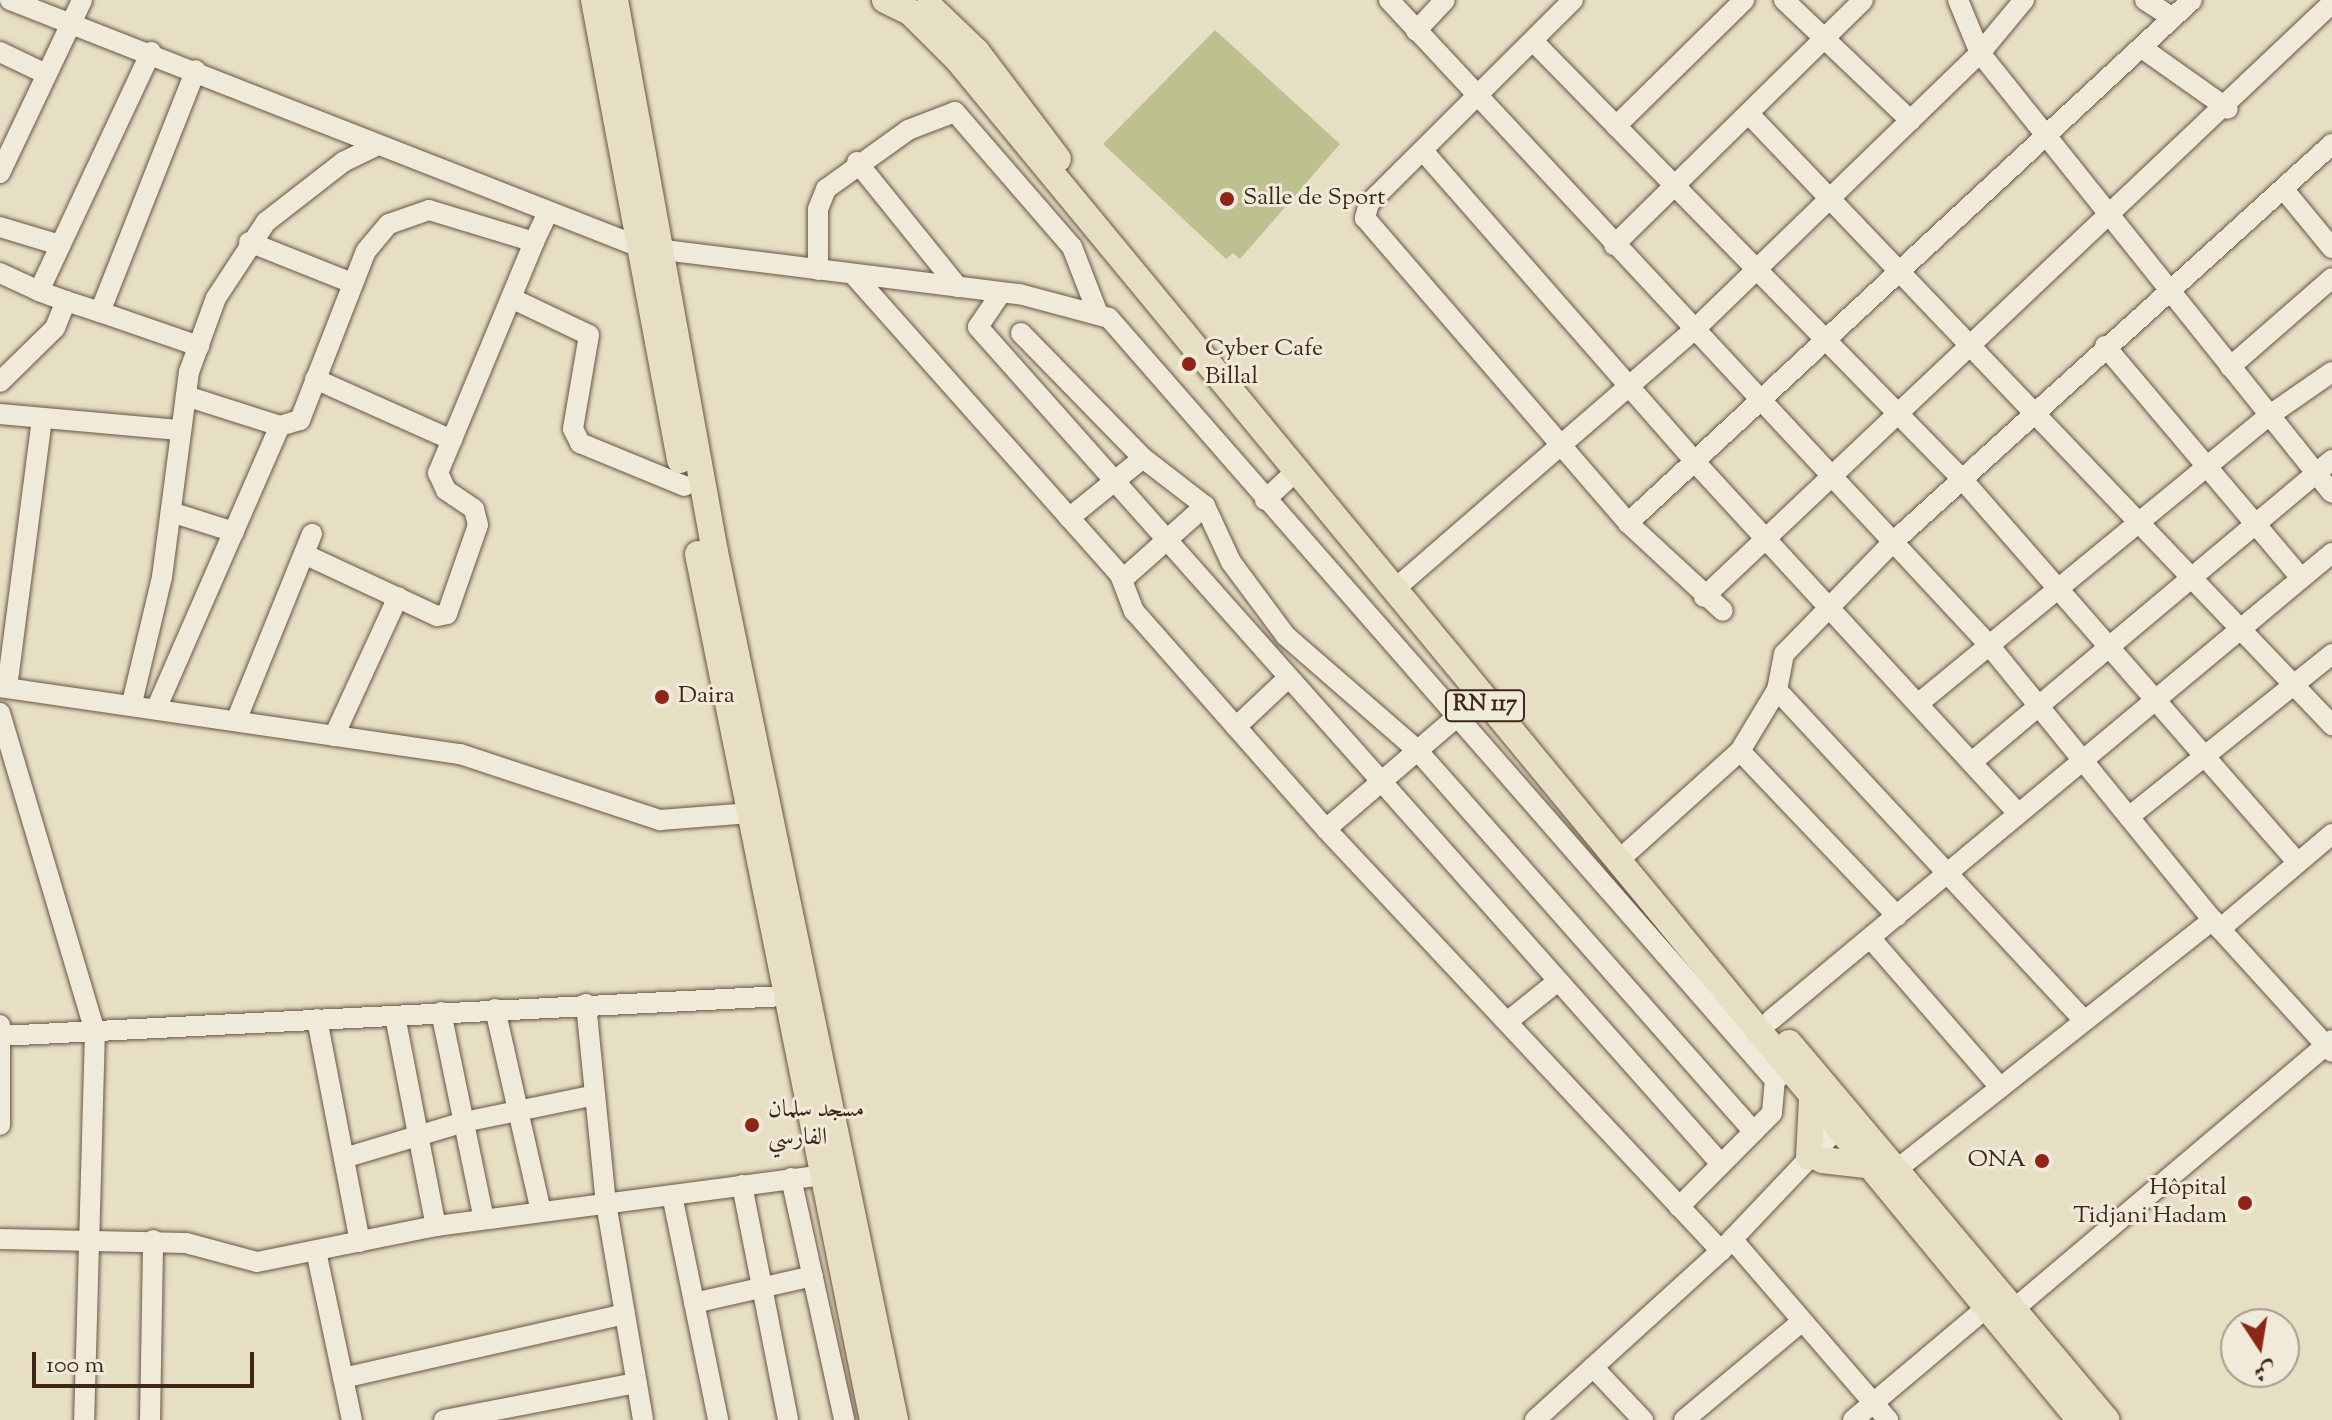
<!DOCTYPE html>
<html>
<head>
<meta charset="utf-8">
<style>
	body { margin:0 }
	#map { position:relative; width:2332px; height:1420px; overflow:hidden; background:#e7dfc4; font-family:"Sorts Mill Goudy",Amiri,serif }
	div>[style] { position:absolute }
	.green>* { inset:0; background:#bdc08f }
	.roads { filter:drop-shadow(0 0 2px #6a5443) drop-shadow(0 0 2px #6a5443) }
	.minor>* { height:20px; margin:-10px; padding:0 10px; transform-origin:10px; border-radius:10px; background:#efead9 }
	.major>* { height:26px; margin:-13px; padding:0 13px; transform-origin:13px; border-radius:13px; background:#e7dfc4 }
	.dots>* { width:22px; height:22px; translate:-50% -50%; box-sizing:border-box; border:4px solid #efead9; border-radius:50% }
	span { translate:-50% -50%; white-space:nowrap; text-align:center; line-height:1.15; -webkit-text-stroke:6px #efead9; paint-order:stroke }
	.shield-label span { padding:2px 6px; background:#efead9; border:2px solid; border-radius:6px; -webkit-text-stroke-width:0 }
	.shield-label { font-size:22px; color:#412618; font-weight:700 }
	.poi-label { font-size:24px; color:#412618 }
	.left { translate:0 -50%; text-align:left }
	.right { translate:-100% -50%; text-align:right }
	.north { position:absolute; left:2220px; top:1308px; width:80px; height:80px; box-sizing:border-box; background:#efead9; border:2px solid #a99c8c; border-radius:50%; rotate:168deg; font-size:22px; font-weight:700; line-height:32px; text-align:center; color:#412618 }
	.north::after { content:''; display:block; margin:auto; width:28px; height:36px; background:#8f2418; clip-path:polygon(50% 0,100% 100%,50% 72%,0 100%) }
	.scale { position:absolute; left:32px; top:1352px; width:222px; height:36px; box-sizing:border-box; border:4px solid #412618; border-top:0; padding-left:10px; font-size:24px; line-height:28px; white-space:nowrap; color:#412618; -webkit-text-stroke:6px #efead9; paint-order:stroke }
</style>
</head>
<body>
<div id="map">
	<div class="green">
		<div style="clip-path:polygon(1215px 30px,1340px 144px,1240px 259px,1233px 253px,1226px 259px,1103px 144px)"></div>
	</div>
	<div class="roads">
		<div class="minor">
			<div style="left:10px;top:0;width:677px;rotate:21.41deg"></div>
			<div style="left:640px;top:247px;width:382px;rotate:7.1deg"></div>
			<div style="left:1019px;top:294px;width:93px;rotate:14.9deg"></div>
			<div style="left:1109px;top:318px;width:1012px;rotate:48.85deg"></div>
			<div style="left:1775px;top:1080px;width:17px;rotate:-36deg"></div>
			<div style="left:1389px;top:0;width:881px;rotate:47.07deg"></div>
			<div style="left:1989px;top:645px;width:366px;rotate:50.9deg"></div>
			<div style="left:2220px;top:929px;width:166px;rotate:47.7deg"></div>
			<div style="left:1573px;top:0;width:288px;rotate:135.1deg"></div>
			<div style="left:1369px;top:203px;width:16px;rotate:105deg"></div>
			<div style="left:1365px;top:218px;width:403px;rotate:49.2deg"></div>
			<div style="left:1628px;top:523px;width:129px;rotate:42.8deg"></div>
			<div style="left:1784px;top:0;width:175px;rotate:43.6deg"></div>
			<div style="left:1958px;top:0;width:57px;rotate:67.5deg"></div>
			<div style="left:1980px;top:53px;width:563px;rotate:51.34deg"></div>
			<div style="left:2145px;top:0;width:33px;rotate:33deg"></div>
			<div style="left:1416px;top:31px;width:42px;rotate:-46.9deg"></div>
			<div style="left:1533px;top:41px;width:613px;rotate:45.59deg"></div>
			<div style="left:1962px;top:479px;width:510px;rotate:48.81deg"></div>
			<div style="left:2142px;top:48px;width:105px;rotate:35.3deg"></div>
			<div style="left:0;top:52px;width:51px;rotate:25.6deg"></div>
			<div style="left:1749px;top:114px;width:845px;rotate:46.34deg"></div>
			<div style="left:1616px;top:126px;width:180px;rotate:-44.5deg"></div>
			<div style="left:1424px;top:152px;width:412px;rotate:48.8deg"></div>
			<div style="left:1695px;top:462px;width:476px;rotate:47.4deg"></div>
			<div style="left:857px;top:162px;width:161px;rotate:51.1deg"></div>
			<div style="left:0;top:173px;width:191px;rotate:-64.6deg"></div>
			<div style="left:2285px;top:191px;width:74px;rotate:50.5deg"></div>
			<div style="left:0;top:227px;width:63px;rotate:16.7deg"></div>
			<div style="left:249px;top:242px;width:111px;rotate:21.7deg"></div>
			<div style="left:1614px;top:245px;width:349px;rotate:-44.5deg"></div>
			<div style="left:818px;top:270px;width:61px;rotate:-90deg"></div>
			<div style="left:818px;top:209px;width:22px;rotate:-68deg"></div>
			<div style="left:826px;top:189px;width:101px;rotate:-35.7deg"></div>
			<div style="left:908px;top:130px;width:50px;rotate:-21deg"></div>
			<div style="left:955px;top:112px;width:179px;rotate:49.1deg"></div>
			<div style="left:1072px;top:247px;width:69px;rotate:68.7deg"></div>
			<div style="left:0;top:273px;width:43px;rotate:24.8deg"></div>
			<div style="left:853px;top:274px;width:402px;rotate:48.4deg"></div>
			<div style="left:1120px;top:575px;width:39px;rotate:69deg"></div>
			<div style="left:1134px;top:611px;width:290px;rotate:48.6deg"></div>
			<div style="left:1326px;top:829px;width:578px;rotate:46.89deg"></div>
			<div style="left:1001px;top:293px;width:41px;rotate:124.1deg"></div>
			<div style="left:978px;top:327px;width:1119px;rotate:48.4deg"></div>
			<div style="left:511px;top:298px;width:86px;rotate:25.4deg"></div>
			<div style="left:589px;top:335px;width:95px;rotate:99.7deg"></div>
			<div style="left:573px;top:429px;width:16px;rotate:63deg"></div>
			<div style="left:580px;top:443px;width:113px;rotate:22.3deg"></div>
			<div style="left:66px;top:301px;width:36px;rotate:18deg"></div>
			<div style="left:100px;top:312px;width:260px;rotate:-68.4deg"></div>
			<div style="left:100px;top:312px;width:105px;rotate:19deg"></div>
			<div style="left:1021px;top:333px;width:175px;rotate:45.7deg"></div>
			<div style="left:1143px;top:458px;width:78px;rotate:37.7deg"></div>
			<div style="left:1205px;top:506px;width:62px;rotate:65.1deg"></div>
			<div style="left:1231px;top:562px;width:92px;rotate:53.4deg"></div>
			<div style="left:1286px;top:636px;width:174px;rotate:41deg"></div>
			<div style="left:1417px;top:750px;width:509px;rotate:48.58deg"></div>
			<div style="left:2105px;top:346px;width:304px;rotate:49.8deg"></div>
			<div style="left:2230px;top:367px;width:135px;rotate:-41.1deg"></div>
			<div style="left:315px;top:379px;width:150px;rotate:24deg"></div>
			<div style="left:0;top:382px;width:77px;rotate:-44.5deg"></div>
			<div style="left:55px;top:328px;width:29px;rotate:-68deg"></div>
			<div style="left:66px;top:301px;width:29px;rotate:-160deg"></div>
			<div style="left:39px;top:291px;width:264px;rotate:-64.9deg"></div>
			<div style="left:0;top:414px;width:182px;rotate:5.1deg"></div>
			<div style="left:280px;top:426px;width:21px;rotate:-17deg"></div>
			<div style="left:300px;top:420px;width:181px;rotate:-68.7deg"></div>
			<div style="left:366px;top:251px;width:35px;rotate:-50deg"></div>
			<div style="left:389px;top:224px;width:42px;rotate:-19.3deg"></div>
			<div style="left:429px;top:210px;width:110px;rotate:16.9deg"></div>
			<div style="left:534px;top:242px;width:31px;rotate:-65deg"></div>
			<div style="left:1265px;top:500px;width:38px;rotate:-43deg"></div>
			<div style="left:171px;top:512px;width:66px;rotate:17.6deg"></div>
			<div style="left:1069px;top:518px;width:95px;rotate:-39deg"></div>
			<div style="left:1628px;top:523px;width:769px;rotate:-42.84deg"></div>
			<div style="left:304px;top:554px;width:147px;rotate:25deg"></div>
			<div style="left:437px;top:616px;width:10px;rotate:-11deg"></div>
			<div style="left:447px;top:614px;width:94px;rotate:-70.8deg"></div>
			<div style="left:478px;top:525px;width:16px;rotate:-104deg"></div>
			<div style="left:474px;top:509px;width:34px;rotate:-146deg"></div>
			<div style="left:446px;top:490px;width:19px;rotate:-115deg"></div>
			<div style="left:438px;top:473px;width:250px;rotate:-67.4deg"></div>
			<div style="left:1123px;top:579px;width:110px;rotate:-41.7deg"></div>
			<div style="left:1404px;top:581px;width:382px;rotate:-40.9deg"></div>
			<div style="left:1693px;top:331px;width:400px;rotate:-44.1deg"></div>
			<div style="left:1980px;top:53px;width:69px;rotate:-50.3deg"></div>
			<div style="left:1704px;top:597px;width:860px;rotate:-43.4deg"></div>
			<div style="left:0;top:687px;width:465px;rotate:8.3deg"></div>
			<div style="left:460px;top:754px;width:211px;rotate:18.3deg"></div>
			<div style="left:660px;top:820px;width:104px;rotate:-4.4deg"></div>
			<div style="left:7px;top:688px;width:272px;rotate:-82.6deg"></div>
			<div style="left:1777px;top:690px;width:451px;rotate:47.1deg"></div>
			<div style="left:132px;top:703px;width:130px;rotate:-76.6deg"></div>
			<div style="left:162px;top:577px;width:207px;rotate:-82.5deg"></div>
			<div style="left:189px;top:372px;width:79px;rotate:-70deg"></div>
			<div style="left:216px;top:298px;width:91px;rotate:-56.7deg"></div>
			<div style="left:266px;top:222px;width:98px;rotate:-37.9deg"></div>
			<div style="left:343px;top:162px;width:39px;rotate:-26deg"></div>
			<div style="left:1919px;top:703px;width:450px;rotate:-39.4deg"></div>
			<div style="left:2267px;top:417px;width:79px;rotate:-34.7deg"></div>
			<div style="left:157px;top:707px;width:307px;rotate:-66.4deg"></div>
			<div style="left:280px;top:426px;width:99px;rotate:-162.3deg"></div>
			<div style="left:0;top:713px;width:332px;rotate:73.4deg"></div>
			<div style="left:95px;top:1031px;width:389px;rotate:91.6deg"></div>
			<div style="left:236px;top:721px;width:202px;rotate:-67.9deg"></div>
			<div style="left:1236px;top:727px;width:71px;rotate:-43.3deg"></div>
			<div style="left:334px;top:736px;width:153px;rotate:-65.3deg"></div>
			<div style="left:1740px;top:751px;width:228px;rotate:46.4deg"></div>
			<div style="left:1972px;top:762px;width:470px;rotate:-40deg"></div>
			<div style="left:2130px;top:816px;width:259px;rotate:-38.7deg"></div>
			<div style="left:1326px;top:829px;width:201px;rotate:-40.6deg"></div>
			<div style="left:1629px;top:851px;width:149px;rotate:-42deg"></div>
			<div style="left:1740px;top:751px;width:71px;rotate:-58.8deg"></div>
			<div style="left:1777px;top:690px;width:37px;rotate:-79deg"></div>
			<div style="left:1784px;top:654px;width:156px;rotate:-45.8deg"></div>
			<div style="left:1893px;top:542px;width:593px;rotate:-42.2deg"></div>
			<div style="left:2220px;top:929px;width:147px;rotate:-40.3deg"></div>
			<div style="left:1872px;top:940px;width:194px;rotate:49deg"></div>
			<div style="left:586px;top:1004px;width:200px;rotate:84.3deg"></div>
			<div style="left:606px;top:1203px;width:220px;rotate:80.3deg"></div>
			<div style="left:495px;top:1009px;width:207px;rotate:77.2deg"></div>
			<div style="left:441px;top:1012px;width:211px;rotate:78.3deg"></div>
			<div style="left:395px;top:1016px;width:214px;rotate:79deg"></div>
			<div style="left:317px;top:1019px;width:227px;rotate:79.1deg"></div>
			<div style="left:1771px;top:1020px;width:730px;rotate:-39.78deg"></div>
			<div style="left:1507px;top:1022px;width:65px;rotate:-38.8deg"></div>
			<div style="left:0;top:1025px;width:100px;rotate:90deg"></div>
			<div style="left:0;top:1036px;width:786px;rotate:-2.92deg"></div>
			<div style="left:344px;top:1158px;width:125px;rotate:-16.7deg"></div>
			<div style="left:464px;top:1122px;width:134px;rotate:-11.6deg"></div>
			<div style="left:1896px;top:1170px;width:404px;rotate:-38.3deg"></div>
			<div style="left:791px;top:1178px;width:248px;rotate:77.6deg"></div>
			<div style="left:742px;top:1185px;width:239px;rotate:78.9deg"></div>
			<div style="left:672px;top:1195px;width:230px;rotate:78.4deg"></div>
			<div style="left:1679px;top:1207px;width:132px;rotate:-45.3deg"></div>
			<div style="left:1772px;top:1113px;width:33px;rotate:-85deg"></div>
			<div style="left:0;top:1239px;width:186px;rotate:1.2deg"></div>
			<div style="left:186px;top:1243px;width:73px;rotate:15deg"></div>
			<div style="left:257px;top:1262px;width:183px;rotate:-11.4deg"></div>
			<div style="left:436px;top:1226px;width:405px;rotate:-7.5deg"></div>
			<div style="left:1732px;top:1239px;width:239px;rotate:49.2deg"></div>
			<div style="left:316px;top:1251px;width:173px;rotate:78deg"></div>
			<div style="left:694px;top:1303px;width:122px;rotate:-12.8deg"></div>
			<div style="left:2015px;top:1308px;width:415px;rotate:-40.2deg"></div>
			<div style="left:1593px;top:1367px;width:73px;rotate:46.7deg"></div>
			<div style="left:343px;top:1378px;width:288px;rotate:-12.8deg"></div>
			<div style="left:150px;top:1420px;width:180px;rotate:-89deg"></div>
			<div style="left:444px;top:1420px;width:196px;rotate:-10.9deg"></div>
			<div style="left:1535px;top:1420px;width:251px;rotate:-42.3deg"></div>
			<div style="left:1721px;top:1251px;width:183px;rotate:-46.5deg"></div>
			<div style="left:1684px;top:1420px;width:153px;rotate:-39.9deg"></div>
			<div style="left:1853px;top:1420px;width:175px;rotate:-40.1deg"></div>
		</div>
		<div class="major">
			<div style="left:594px;top:0;width:468px;rotate:79.4deg"></div>
			<div style="left:615px;top:0;width:561px;rotate:79.73deg"></div>
			<div style="left:715px;top:552px;width:886px;rotate:78.28deg"></div>
			<div style="left:885px;top:0;width:28px;rotate:26deg"></div>
			<div style="left:910px;top:12px;width:68px;rotate:45deg"></div>
			<div style="left:958px;top:60px;width:1763px;rotate:50.48deg"></div>
			<div style="left:929px;top:6px;width:66px;rotate:43.8deg"></div>
			<div style="left:977px;top:52px;width:134px;rotate:52.9deg"></div>
			<div style="left:698px;top:554px;width:884px;rotate:78.58deg"></div>
			<div style="left:1789px;top:1043px;width:493px;rotate:49.9deg"></div>
			<div style="left:1809px;top:1157px;width:58px;rotate:-87deg"></div>
			<div style="left:1822px;top:1160px;width:44px;rotate:6.5deg"></div>
		</div>
	</div>
	<div class="dots">
		<div style="left:1227px;top:199px;background:#8f2418"></div>
		<div style="left:1189px;top:364px;background:#8f2418"></div>
		<div style="left:662px;top:697px;background:#8f2418"></div>
		<div style="left:752px;top:1125px;background:#8f2418"></div>
		<div style="left:2042px;top:1161px;background:#8f2418"></div>
		<div style="left:2245px;top:1203px;background:#8f2418"></div>
	</div>
	<div class="shield-label">
		<span style="left:1485px;top:706px">RN 117</span>
	</div>
	<div class="poi-label">
		<span class="left" style="left:1243px;top:199px">Salle de Sport</span>
		<span class="left" style="left:1205px;top:364px">Cyber Cafe<br>Billal</span>
		<span class="left" style="left:678px;top:697px">Daira</span>
		<span class="left" style="left:768px;top:1125px">مسجد سلمان<br>الفارسي</span>
		<span class="right" style="left:2026px;top:1161px">ONA</span>
		<span class="right" style="left:2227px;top:1203px">Hôpital<br>Tidjani Hadam</span>
	</div>
	<div class="north">ش</div>
	<div class="scale">100 m</div>
</div>
</body>
</html>
